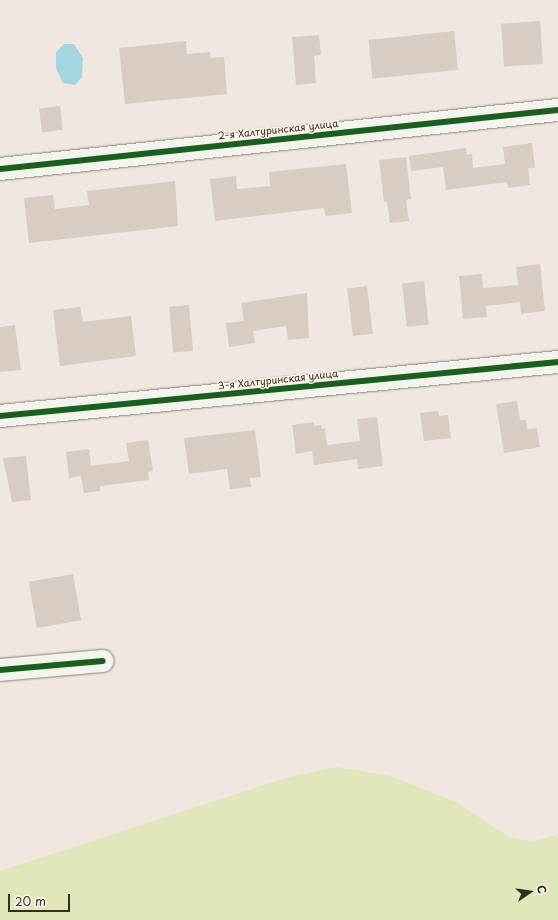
<!DOCTYPE html>
<html>
<head>
<meta charset="utf-8">
<style>
	body { margin:0 }
	#map { position:relative; width:558px; height:920px; overflow:hidden; background:#f0e8e0; font-family:"Playpen Sans",sans-serif }
	div>[style] { position:absolute }
	.green>* { inset:0; background:#e0e7ba }
	.water>* { inset:0; background:#a3d6e0 }
	.building>* { inset:0; background:#d9ccc2; transform-origin:0 0 }
	.roads { filter:drop-shadow(0 0 1px #88817a) drop-shadow(0 0 1px #88817a) }
	.minor>* { height:22px; margin:-11px; padding:0 11px; transform-origin:11px; border-radius:11px; background:#f5f3ee }
	.cycleway>* { height:6px; margin:-3px; padding:0 3px; transform-origin:3px; border-radius:3px; background:#1b5e20 }
	span { translate:-50% -50%; white-space:nowrap; text-align:center; line-height:1.15; -webkit-text-stroke:3px #fbf7ec; paint-order:stroke }
	.street-label { font-size:10px; color:#3b2a1e }
	.north { position:absolute; left:510px; top:872px; width:40px; height:40px; -webkit-text-stroke:3px #fbf7ec; paint-order:stroke; rotate:77deg; font-size:11px; font-weight:700; line-height:16px; text-align:center; color:#3b2a1e }
	.north::after { content:''; display:block; margin:auto; width:14px; height:18px; background:#3b2a1e; clip-path:polygon(50% 0,100% 100%,50% 72%,0 100%) }
	.scale { position:absolute; left:8px; top:894px; width:62px; height:18px; box-sizing:border-box; border:2px solid #3b2a1e; border-top:0; padding-left:5px; font-size:12px; line-height:14px; white-space:nowrap; color:#3b2a1e; -webkit-text-stroke:3px #fbf7ec; paint-order:stroke }
</style>
</head>
<body>
<div id="map">
	<div class="green">
		<div style="clip-path:polygon(337px 767px,391px 776px,456px 802px,509px 837px,533px 842px,558px 834px,558px 920px,0 920px,0 871px,285px 778px)"></div>
	</div>
	<div class="water">
		<div style="clip-path:polygon(64px 44px,74px 44px,83px 58px,82px 77px,75px 85px,63px 83px,56px 68px,56px 52px)"></div>
	</div>
	<div class="building">
		<div style="left:540px;top:21px;width:43px;height:39px;rotate:86deg"></div>
		<div style="left:454px;top:31px;width:39px;height:86px;rotate:84deg"></div>
		<div style="clip-path:polygon(319px 35px,321px 55px,314px 56px,316px 83px,296px 85px,292px 37px)"></div>
		<div style="clip-path:polygon(186px 41px,187px 54px,210px 52px,211px 58px,224px 57px,227px 94px,125px 104px,119px 48px)"></div>
		<div style="left:60px;top:106px;width:24px;height:21px;rotate:83deg"></div>
		<div style="clip-path:polygon(532px 143px,535px 168px,528px 168px,530px 185px,508px 188px,507px 182px,446px 190px,443px 167px,411px 171px,409px 156px,466px 148px,467px 155px,472px 154px,473px 168px,505px 164px,503px 147px)"></div>
		<div style="clip-path:polygon(406px 157px,411px 199px,406px 200px,409px 221px,390px 223px,387px 202px,384px 202px,379px 160px)"></div>
		<div style="clip-path:polygon(346px 164px,352px 213px,325px 216px,324px 208px,215px 221px,210px 179px,236px 176px,237px 189px,270px 186px,269px 172px)"></div>
		<div style="clip-path:polygon(175px 181px,178px 226px,29px 243px,24px 198px,53px 195px,55px 209px,89px 205px,87px 191px)"></div>
		<div style="clip-path:polygon(540px 264px,545px 311px,521px 314px,520px 302px,486px 306px,487px 317px,463px 319px,459px 276px,482px 274px,483px 288px,518px 285px,516px 267px)"></div>
		<div style="left:424px;top:281px;width:44px;height:22px;rotate:84deg"></div>
		<div style="left:367px;top:286px;width:48px;height:20px;rotate:83deg"></div>
		<div style="clip-path:polygon(307px 293px,309px 338px,288px 340px,286px 326px,253px 331px,255px 343px,229px 347px,226px 323px,244px 321px,241px 303px)"></div>
		<div style="left:189px;top:305px;width:46px;height:20px;rotate:85deg"></div>
		<div style="clip-path:polygon(80px 307px,83px 322px,131px 316px,136px 356px,60px 366px,53px 310px)"></div>
		<div style="clip-path:polygon(15px 325px,21px 370px,0 372px,0 327px)"></div>
		<div style="clip-path:polygon(517px 401px,520px 420px,526px 420px,527px 429px,537px 428px,540px 447px,504px 453px,496px 404px)"></div>
		<div style="clip-path:polygon(438px 411px,439px 416px,448px 415px,451px 438px,424px 441px,420px 413px)"></div>
		<div style="clip-path:polygon(377px 417px,383px 466px,358px 469px,357px 459px,314px 465px,312px 451px,296px 454px,292px 425px,314px 422px,314px 426px,321px 425px,322px 429px,325px 428px,327px 445px,360px 441px,357px 419px)"></div>
		<div style="clip-path:polygon(255px 430px,261px 477px,250px 478px,251px 487px,230px 489px,227px 469px,189px 474px,184px 438px)"></div>
		<div style="clip-path:polygon(148px 440px,153px 471px,148px 472px,149px 480px,100px 486px,100px 491px,84px 493px,81px 476px,69px 478px,66px 452px,89px 449px,91px 466px,129px 461px,126px 443px)"></div>
		<div style="clip-path:polygon(26px 456px,31px 500px,12px 502px,3px 458px)"></div>
		<div style="left:73px;top:574px;width:47px;height:45px;rotate:80deg"></div>
	</div>
	<div class="roads">
		<div class="minor">
			<div style="left:0;top:169px;width:561px;rotate:-6.04deg"></div>
			<div style="left:0;top:416px;width:561px;rotate:-5.53deg"></div>
			<div style="left:0;top:670px;width:103px;rotate:-5deg"></div>
		</div>
	</div>
	<div class="cycleway">
		<div style="left:0;top:169px;width:561px;rotate:-6.04deg"></div>
		<div style="left:0;top:416px;width:561px;rotate:-5.53deg"></div>
		<div style="left:0;top:670px;width:103px;rotate:-5deg"></div>
	</div>
	<div class="street-label">
		<span style="left:278px;top:129px;rotate:-6deg">2-я Халтуринская улица</span>
		<span style="left:278px;top:379px;rotate:-6deg">3-я Халтуринская улица</span>
	</div>
	<div class="north">С</div>
	<div class="scale">20 m</div>
</div>
</body>
</html>
